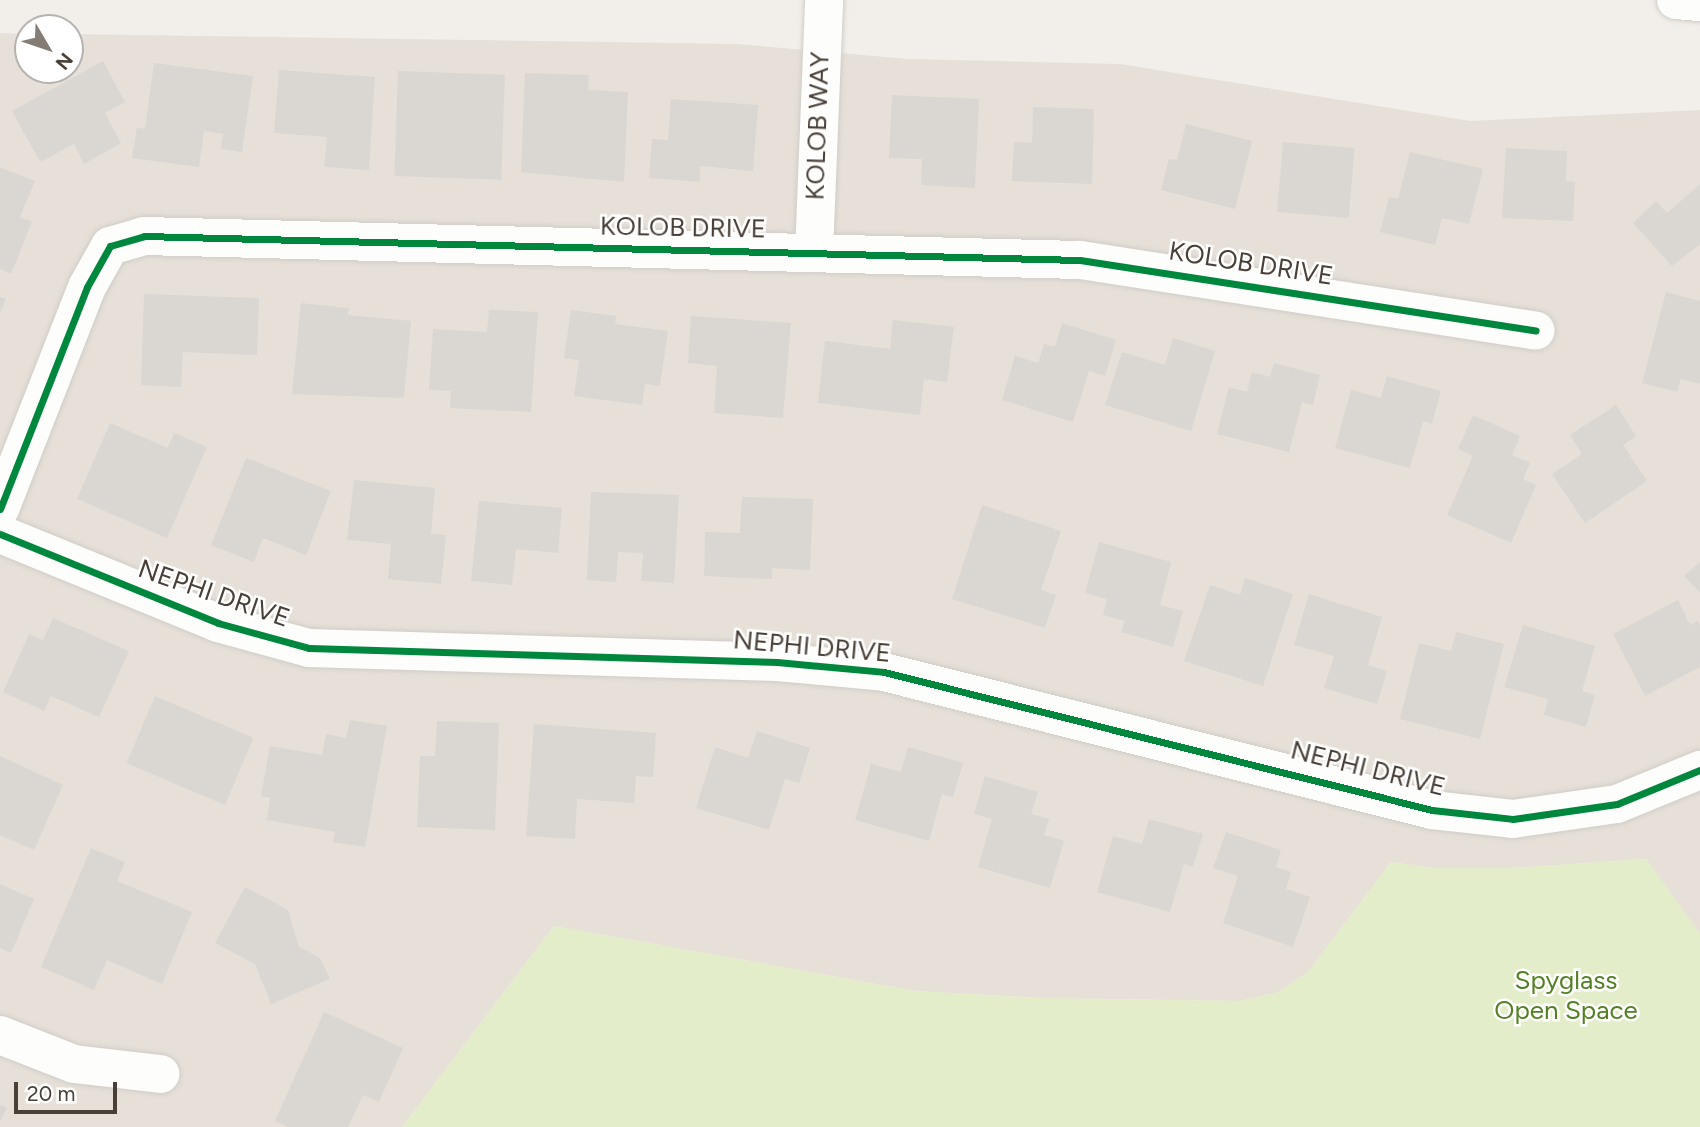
<!DOCTYPE html>
<html>
<head>
<meta charset="utf-8">
<style>
	body { margin:0 }
	#map { position:relative; width:1700px; height:1127px; overflow:hidden; background:#f2efeb; font-family:Figtree,sans-serif }
	div>[style] { position:absolute }
	.residential>* { inset:0; background:#e6e0d8 }
	.green>* { inset:0; background:#e4edc9 }
	.building>* { inset:0; background:#dad6d2; transform-origin:0 0 }
	.roads { filter:drop-shadow(0 0 2px #d0ccc8) drop-shadow(0 0 2px #d0ccc8) }
	.minor>* { height:38px; margin:-19px; padding:0 19px; transform-origin:19px; border-radius:19px; background:#fdfdfc }
	.cycleway>* { height:7px; margin:-3.5px; padding:0 3.5px; transform-origin:3.5px; border-radius:3.5px; background:#00873e }
	span { translate:-50% -50%; white-space:nowrap; text-align:center; line-height:1.15; -webkit-text-stroke:5px #fff; paint-order:stroke }
	.street-label { font-size:26px; color:#493f36 }
	.park-label { font-size:26px; color:#538023 }
	.north { position:absolute; left:14px; top:14px; width:70px; height:70px; box-sizing:border-box; background:#fff; border:2px solid #b6b2af; border-radius:50%; rotate:129deg; font-size:19px; font-weight:700; line-height:28px; text-align:center; color:#493f36 }
	.north::after { content:''; display:block; margin:auto; width:24px; height:32px; background:#847d75; clip-path:polygon(50% 0,100% 100%,50% 72%,0 100%) }
	.scale { position:absolute; left:14px; top:1082px; width:103px; height:32px; box-sizing:border-box; border:4px solid #493f36; border-top:0; padding-left:9px; font-size:21px; line-height:24px; white-space:nowrap; color:#493f36; -webkit-text-stroke:5px #fff; paint-order:stroke }
</style>
</head>
<body>
<div id="map">
	<div class="residential">
		<div style="clip-path:polygon(0 33px,28px 34px,28px 70px,70px 70px,70px 34px,737px 44px,909px 59px,1120px 64px,1470px 121px,1700px 110px,1700px 934px,1646px 859px,1512px 868px,1434px 868px,1391px 862px,1308px 972px,1277px 993px,1239px 1001px,1041px 998px,915px 991px,554px 926px,402px 1127px,0 1127px)"></div>
	</div>
	<div class="green">
		<div style="clip-path:polygon(1646px 859px,1700px 934px,1700px 1127px,402px 1127px,554px 926px,915px 991px,1041px 998px,1239px 1001px,1277px 993px,1308px 972px,1391px 862px,1434px 868px,1512px 868px)"></div>
	</div>
	<div class="building">
		<div style="clip-path:polygon(103px 61px,125px 102px,105px 113px,121px 143px,84px 164px,74px 144px,40px 162px,12px 111px)"></div>
		<div style="clip-path:polygon(154px 63px,253px 76px,242px 152px,221px 149px,223px 134px,204px 131px,199px 167px,132px 158px,137px 128px,145px 129px)"></div>
		<div style="clip-path:polygon(279px 70px,375px 77px,369px 170px,324px 167px,327px 137px,274px 133px)"></div>
		<div style="left:398px;top:71px;width:107px;height:105px;rotate:2deg"></div>
		<div style="clip-path:polygon(525px 73px,589px 75px,588px 90px,628px 92px,624px 182px,521px 172px)"></div>
		<div style="clip-path:polygon(892px 95px,979px 99px,975px 188px,921px 185px,922px 159px,889px 158px)"></div>
		<div style="clip-path:polygon(671px 99px,758px 105px,753px 171px,700px 166px,700px 182px,649px 178px,652px 139px,668px 140px)"></div>
		<div style="clip-path:polygon(1033px 107px,1094px 109px,1092px 184px,1012px 181px,1014px 142px,1032px 143px)"></div>
		<div style="clip-path:polygon(1186px 124px,1252px 141px,1235px 209px,1161px 190px,1169px 159px,1177px 160px)"></div>
		<div style="left:1283px;top:142px;width:72px;height:70px;rotate:5deg"></div>
		<div style="clip-path:polygon(1506px 148px,1567px 151px,1566px 181px,1575px 182px,1573px 221px,1502px 218px)"></div>
		<div style="clip-path:polygon(1410px 152px,1483px 169px,1469px 224px,1442px 218px,1435px 245px,1380px 232px,1389px 197px,1398px 199px)"></div>
		<div style="clip-path:polygon(0 167px,35px 181px,20px 217px,32px 222px,11px 274px,0 269px)"></div>
		<div style="clip-path:polygon(1700px 184px,1700px 244px,1672px 266px,1633px 223px,1656px 201px,1667px 213px)"></div>
		<div style="clip-path:polygon(1666px 292px,1700px 301px,1700px 384px,1681px 379px,1677px 392px,1642px 383px)"></div>
		<div style="clip-path:polygon(144px 294px,259px 298px,257px 355px,183px 352px,181px 387px,141px 385px)"></div>
		<div style="clip-path:polygon(0 297px,6px 299px,0 313px)"></div>
		<div style="clip-path:polygon(301px 303px,349px 308px,348px 315px,411px 321px,404px 398px,292px 394px)"></div>
		<div style="clip-path:polygon(489px 310px,538px 312px,531px 412px,450px 408px,451px 391px,429px 390px,433px 329px,487px 332px)"></div>
		<div style="clip-path:polygon(571px 310px,616px 316px,615px 324px,668px 331px,660px 386px,645px 384px,642px 405px,574px 396px,579px 360px,564px 358px)"></div>
		<div style="clip-path:polygon(691px 316px,791px 323px,783px 418px,714px 413px,717px 366px,688px 363px)"></div>
		<div style="clip-path:polygon(893px 320px,954px 327px,947px 382px,924px 379px,920px 415px,818px 403px,825px 341px,890px 349px)"></div>
		<div style="clip-path:polygon(1062px 323px,1116px 340px,1105px 376px,1089px 371px,1073px 422px,1002px 400px,1015px 356px,1038px 363px,1044px 344px,1055px 347px)"></div>
		<div style="clip-path:polygon(1173px 338px,1215px 351px,1191px 431px,1105px 405px,1122px 352px,1165px 365px)"></div>
		<div style="clip-path:polygon(1274px 363px,1320px 375px,1313px 405px,1302px 402px,1289px 452px,1217px 434px,1229px 387px,1247px 392px,1252px 372px,1270px 377px)"></div>
		<div style="clip-path:polygon(1387px 376px,1441px 391px,1432px 424px,1423px 421px,1410px 468px,1335px 448px,1351px 390px,1381px 398px)"></div>
		<div style="clip-path:polygon(1616px 405px,1636px 436px,1623px 445px,1647px 481px,1585px 523px,1552px 474px,1582px 454px,1570px 435px)"></div>
		<div style="clip-path:polygon(1473px 415px,1520px 436px,1512px 455px,1530px 463px,1523px 479px,1536px 485px,1511px 543px,1447px 515px,1473px 456px,1458px 449px)"></div>
		<div style="clip-path:polygon(110px 423px,168px 448px,174px 433px,207px 447px,167px 538px,77px 499px)"></div>
		<div style="clip-path:polygon(246px 458px,331px 491px,306px 555px,263px 538px,254px 562px,211px 545px)"></div>
		<div style="clip-path:polygon(354px 480px,435px 488px,431px 534px,446px 535px,441px 584px,388px 579px,391px 544px,347px 540px)"></div>
		<div style="clip-path:polygon(591px 492px,679px 495px,674px 583px,641px 581px,643px 553px,618px 552px,616px 582px,587px 580px)"></div>
		<div style="clip-path:polygon(742px 497px,813px 499px,810px 570px,772px 568px,772px 579px,704px 576px,705px 532px,740px 533px)"></div>
		<div style="clip-path:polygon(479px 501px,562px 508px,558px 553px,516px 549px,512px 585px,471px 581px)"></div>
		<div style="clip-path:polygon(982px 505px,1061px 531px,1041px 590px,1056px 595px,1045px 628px,952px 599px)"></div>
		<div style="clip-path:polygon(1099px 542px,1171px 562px,1160px 605px,1183px 611px,1173px 647px,1121px 632px,1125px 621px,1103px 615px,1107px 599px,1085px 593px)"></div>
		<div style="clip-path:polygon(1700px 562px,1700px 593px,1684px 576px)"></div>
		<div style="clip-path:polygon(1245px 578px,1293px 594px,1263px 686px,1184px 661px,1210px 585px,1240px 595px)"></div>
		<div style="clip-path:polygon(1309px 594px,1382px 617px,1368px 665px,1387px 671px,1377px 704px,1324px 688px,1334px 656px,1294px 645px)"></div>
		<div style="clip-path:polygon(1678px 600px,1690px 625px,1698px 621px,1700px 626px,1700px 667px,1645px 696px,1613px 634px)"></div>
		<div style="clip-path:polygon(53px 618px,129px 651px,99px 717px,51px 696px,44px 711px,3px 692px,29px 634px,43px 640px)"></div>
		<div style="clip-path:polygon(1523px 625px,1595px 646px,1582px 691px,1595px 695px,1586px 727px,1544px 715px,1548px 699px,1504px 687px)"></div>
		<div style="clip-path:polygon(1456px 632px,1504px 644px,1480px 739px,1400px 719px,1419px 643px,1451px 651px)"></div>
		<div style="left:155px;top:696px;width:107px;height:73px;rotate:23deg"></div>
		<div style="clip-path:polygon(350px 720px,387px 726px,365px 847px,333px 842px,335px 832px,267px 820px,270px 798px,261px 796px,270px 746px,322px 755px,326px 734px,346px 738px)"></div>
		<div style="clip-path:polygon(437px 721px,499px 723px,495px 830px,417px 827px,420px 756px,435px 756px)"></div>
		<div style="clip-path:polygon(534px 724px,656px 733px,653px 777px,636px 776px,634px 803px,577px 799px,575px 839px,526px 836px)"></div>
		<div style="clip-path:polygon(757px 731px,810px 748px,799px 783px,785px 779px,769px 830px,696px 808px,715px 747px,748px 758px)"></div>
		<div style="clip-path:polygon(908px 747px,963px 763px,953px 797px,942px 794px,929px 841px,855px 820px,871px 764px,901px 772px)"></div>
		<div style="clip-path:polygon(0 756px,63px 785px,34px 850px,0 835px)"></div>
		<div style="clip-path:polygon(985px 776px,1038px 792px,1031px 814px,1049px 819px,1044px 835px,1064px 841px,1050px 888px,978px 867px,992px 819px,974px 814px)"></div>
		<div style="clip-path:polygon(1149px 819px,1203px 834px,1193px 867px,1184px 864px,1170px 912px,1097px 892px,1113px 836px,1142px 844px)"></div>
		<div style="clip-path:polygon(1226px 832px,1281px 850px,1276px 867px,1291px 872px,1286px 889px,1310px 897px,1293px 947px,1223px 923px,1238px 876px,1213px 868px)"></div>
		<div style="clip-path:polygon(91px 848px,125px 862px,117px 881px,192px 912px,162px 984px,107px 960px,94px 990px,41px 967px)"></div>
		<div style="clip-path:polygon(0 884px,34px 899px,11px 953px,0 948px)"></div>
		<div style="clip-path:polygon(245px 887px,288px 910px,299px 947px,320px 958px,330px 979px,271px 1004px,255px 964px,215px 943px)"></div>
		<div style="clip-path:polygon(324px 1012px,403px 1048px,379px 1102px,363px 1095px,348px 1127px,289px 1127px,275px 1121px)"></div>
		<div style="clip-path:polygon(0 1105px,7px 1108px,0 1122px)"></div>
	</div>
	<div class="roads">
		<div class="minor">
			<div style="left:1676px;top:0;width:24px;rotate:5deg"></div>
			<div style="left:814px;top:253px;width:253px;rotate:-87.7deg"></div>
			<div style="left:0;top:509px;width:238px;rotate:-68.6deg"></div>
			<div style="left:87px;top:287px;width:47px;rotate:-60.7deg"></div>
			<div style="left:110px;top:246px;width:35px;rotate:-16deg"></div>
			<div style="left:144px;top:236px;width:936px;rotate:1.47deg"></div>
			<div style="left:1080px;top:260px;width:461px;rotate:8.8deg"></div>
			<div style="left:0;top:534px;width:235px;rotate:22.2deg"></div>
			<div style="left:218px;top:623px;width:94px;rotate:15.4deg"></div>
			<div style="left:309px;top:648px;width:468px;rotate:1.7deg"></div>
			<div style="left:777px;top:662px;width:107px;rotate:5.3deg"></div>
			<div style="left:884px;top:672px;width:565px;rotate:14.13deg"></div>
			<div style="left:1432px;top:810px;width:81px;rotate:6.3deg"></div>
			<div style="left:1513px;top:819px;width:105px;rotate:-8.2deg"></div>
			<div style="left:1617px;top:804px;width:90px;rotate:-22.3deg"></div>
			<div style="left:0;top:1035px;width:79px;rotate:21.4deg"></div>
			<div style="left:74px;top:1064px;width:87px;rotate:6.6deg"></div>
		</div>
	</div>
	<div class="cycleway">
		<div style="left:0;top:509px;width:238px;rotate:-68.6deg"></div>
		<div style="left:87px;top:287px;width:47px;rotate:-60.7deg"></div>
		<div style="left:110px;top:246px;width:35px;rotate:-16deg"></div>
		<div style="left:144px;top:236px;width:936px;rotate:1.47deg"></div>
		<div style="left:1080px;top:260px;width:461px;rotate:8.8deg"></div>
		<div style="left:0;top:534px;width:235px;rotate:22.2deg"></div>
		<div style="left:218px;top:623px;width:94px;rotate:15.4deg"></div>
		<div style="left:309px;top:648px;width:468px;rotate:1.7deg"></div>
		<div style="left:777px;top:662px;width:107px;rotate:5.3deg"></div>
		<div style="left:884px;top:672px;width:565px;rotate:14.13deg"></div>
		<div style="left:1432px;top:810px;width:81px;rotate:6.3deg"></div>
		<div style="left:1513px;top:819px;width:105px;rotate:-8.2deg"></div>
		<div style="left:1617px;top:804px;width:90px;rotate:-22.3deg"></div>
	</div>
	<div class="street-label">
		<span style="left:818px;top:126px;rotate:-88deg">KOLOB WAY</span>
		<span style="left:683px;top:228px;rotate:1deg">KOLOB DRIVE</span>
		<span style="left:1251px;top:264px;rotate:9deg">KOLOB DRIVE</span>
		<span style="left:214px;top:594px;rotate:19deg">NEPHI DRIVE</span>
		<span style="left:812px;top:647px;rotate:5deg">NEPHI DRIVE</span>
		<span style="left:1368px;top:769px;rotate:14deg">NEPHI DRIVE</span>
	</div>
	<div class="park-label">
		<span style="left:1566px;top:996px">Spyglass<br>Open Space</span>
	</div>
	<div class="north">N</div>
	<div class="scale">20 m</div>
</div>
</body>
</html>
